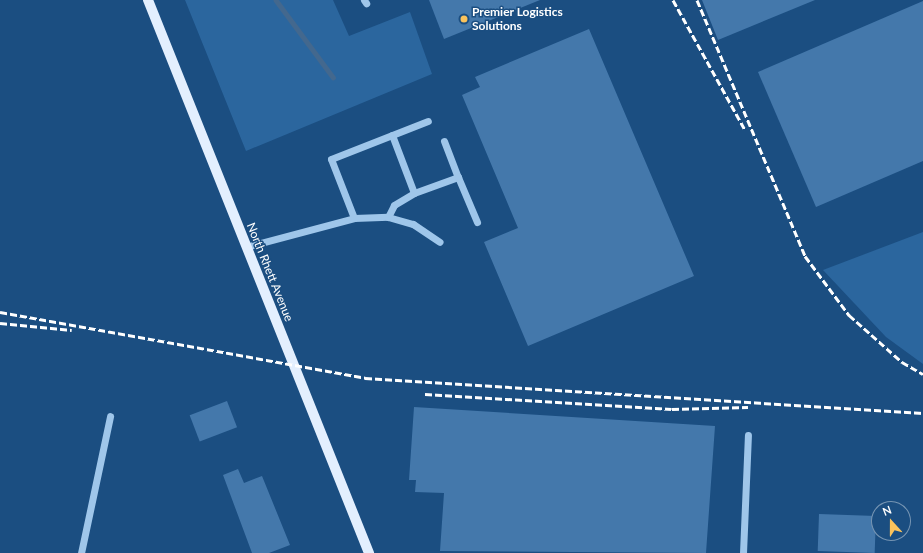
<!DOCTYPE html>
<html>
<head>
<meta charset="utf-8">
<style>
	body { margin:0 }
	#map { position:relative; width:923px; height:553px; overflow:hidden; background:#1b4e81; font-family:Lato,sans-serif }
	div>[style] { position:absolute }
	.green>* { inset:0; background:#2b669e }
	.stream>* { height:4.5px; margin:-2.25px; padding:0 2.25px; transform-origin:2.25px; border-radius:2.25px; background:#43688e }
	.building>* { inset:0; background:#4478ab; transform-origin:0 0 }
	.minor>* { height:7px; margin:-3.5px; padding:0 3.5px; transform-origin:3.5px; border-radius:3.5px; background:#9fc6ea }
	.major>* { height:10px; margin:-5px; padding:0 5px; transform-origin:5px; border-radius:5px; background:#e3effe }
	.rail>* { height:3px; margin-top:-1.5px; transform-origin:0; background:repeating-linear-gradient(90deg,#fff 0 7px,transparent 0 10px) }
	.dots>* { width:11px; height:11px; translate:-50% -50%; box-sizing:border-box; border:2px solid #1b4e81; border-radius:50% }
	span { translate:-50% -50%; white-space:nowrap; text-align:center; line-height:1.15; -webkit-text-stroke:3px #1b4e81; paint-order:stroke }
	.poi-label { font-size:12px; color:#fff; font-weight:700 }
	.left { translate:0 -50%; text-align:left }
	.street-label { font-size:12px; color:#fff }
	.north { position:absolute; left:871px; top:501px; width:40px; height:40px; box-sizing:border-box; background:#1b4e81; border:1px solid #7695b3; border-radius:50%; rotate:339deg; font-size:11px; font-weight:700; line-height:16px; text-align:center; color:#fff }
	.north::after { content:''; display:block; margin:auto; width:14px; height:18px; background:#fbc35c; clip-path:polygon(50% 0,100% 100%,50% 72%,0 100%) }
</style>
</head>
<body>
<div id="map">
	<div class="green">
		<div style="clip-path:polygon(185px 0,333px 0,349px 36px,410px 12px,432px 74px,246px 151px)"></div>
		<div style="clip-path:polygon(923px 232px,923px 364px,886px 337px,823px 270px)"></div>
	</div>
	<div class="stream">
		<div style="left:276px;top:0;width:96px;rotate:53.5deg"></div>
	</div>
	<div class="building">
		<div style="clip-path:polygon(429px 0,540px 0,444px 39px)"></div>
		<div style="clip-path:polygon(702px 0,815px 0,718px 40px)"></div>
		<div style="clip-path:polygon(923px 1px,923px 161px,816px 207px,758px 72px)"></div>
		<div style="clip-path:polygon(589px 29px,694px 276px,528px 346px,484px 242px,518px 228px,462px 95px,480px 87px,475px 77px)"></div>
		<div style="left:227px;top:401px;width:28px;height:40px;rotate:69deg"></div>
		<div style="clip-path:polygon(414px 407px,715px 426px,706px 553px,440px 551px,444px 493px,415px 492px,416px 480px,409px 480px)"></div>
		<div style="clip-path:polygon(238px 469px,244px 483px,262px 476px,290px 545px,269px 553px,252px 553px,223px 475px)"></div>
		<div style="left:819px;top:514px;width:57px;height:37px;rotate:2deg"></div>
	</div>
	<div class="minor">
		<div style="left:364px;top:0;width:4px;rotate:56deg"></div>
		<div style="left:392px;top:135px;width:62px;rotate:69.2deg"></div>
		<div style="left:444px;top:141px;width:39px;rotate:69deg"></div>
		<div style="left:388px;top:217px;width:13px;rotate:-63deg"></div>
		<div style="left:394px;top:205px;width:23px;rotate:-31deg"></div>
		<div style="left:414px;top:193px;width:47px;rotate:-20deg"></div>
		<div style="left:458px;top:177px;width:49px;rotate:67.1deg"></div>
		<div style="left:354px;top:218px;width:63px;rotate:-111.3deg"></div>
		<div style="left:331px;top:159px;width:104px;rotate:-21.4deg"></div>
		<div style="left:246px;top:247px;width:112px;rotate:-15deg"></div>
		<div style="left:354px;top:218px;width:34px;rotate:-2deg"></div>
		<div style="left:388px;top:217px;width:26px;rotate:16deg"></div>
		<div style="left:413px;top:224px;width:32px;rotate:34deg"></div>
		<div style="left:81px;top:553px;width:140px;rotate:-78deg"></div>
		<div style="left:743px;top:553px;width:118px;rotate:-87.6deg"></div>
	</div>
	<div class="major">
		<div style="left:148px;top:0;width:596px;rotate:68.22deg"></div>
	</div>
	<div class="rail">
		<div style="left:673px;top:0;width:149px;rotate:61deg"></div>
		<div style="left:697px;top:0;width:278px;rotate:67.1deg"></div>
		<div style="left:805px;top:256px;width:74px;rotate:53.3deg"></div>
		<div style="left:849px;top:315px;width:71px;rotate:41.6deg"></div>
		<div style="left:902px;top:362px;width:24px;rotate:30deg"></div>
		<div style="left:0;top:312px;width:371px;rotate:10.2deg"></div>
		<div style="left:365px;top:378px;width:559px;rotate:3.59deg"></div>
		<div style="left:0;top:323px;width:72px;rotate:5.6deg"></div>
		<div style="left:425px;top:394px;width:247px;rotate:3.5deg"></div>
		<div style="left:672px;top:409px;width:76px;rotate:-1.5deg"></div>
	</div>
	<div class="dots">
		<div style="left:464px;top:19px;background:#fbc35c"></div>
	</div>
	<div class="poi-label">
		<span class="left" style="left:472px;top:19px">Premier Logistics<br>Solutions</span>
	</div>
	<div class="street-label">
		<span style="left:270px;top:272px;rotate:68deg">North Rhett Avenue</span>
	</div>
	<div class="north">N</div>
</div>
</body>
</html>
